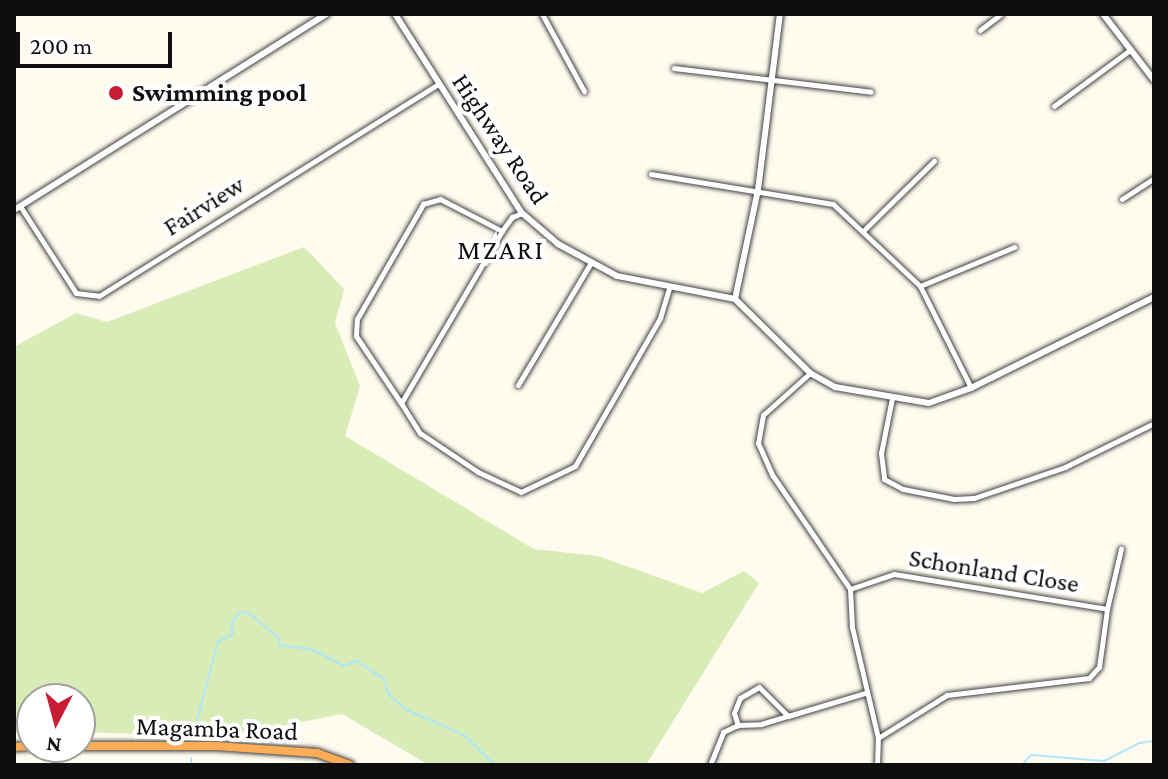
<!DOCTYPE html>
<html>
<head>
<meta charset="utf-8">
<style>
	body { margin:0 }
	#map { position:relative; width:1168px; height:779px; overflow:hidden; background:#fffbef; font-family:"Crimson Pro",serif }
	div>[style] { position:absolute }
	.green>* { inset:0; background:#d7ecb6 }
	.stream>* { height:2px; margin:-1px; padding:0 1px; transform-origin:1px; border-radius:1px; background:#b0e5fa }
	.roads { filter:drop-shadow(0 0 2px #414141) drop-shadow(0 0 2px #414141) }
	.minor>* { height:5px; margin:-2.5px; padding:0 2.5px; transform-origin:2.5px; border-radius:2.5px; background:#fff }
	.tertiary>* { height:6px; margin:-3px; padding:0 3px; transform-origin:3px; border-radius:3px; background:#fff }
	.trunk>* { height:8px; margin:-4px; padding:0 4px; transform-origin:4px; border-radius:4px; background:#fead57 }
	.dots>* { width:22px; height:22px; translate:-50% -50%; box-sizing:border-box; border:4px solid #fff; border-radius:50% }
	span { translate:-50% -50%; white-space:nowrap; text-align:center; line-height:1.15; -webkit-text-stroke:8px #fff; paint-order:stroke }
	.poi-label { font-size:26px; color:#0e0e0e; font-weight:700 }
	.left { translate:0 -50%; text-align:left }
	.street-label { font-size:26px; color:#0e0e0e }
	.neighbourhood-label { font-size:28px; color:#0e0e0e; letter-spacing:2px }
	.frame { position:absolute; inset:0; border:16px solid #0e0e0e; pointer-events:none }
	.north { position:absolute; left:16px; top:683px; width:80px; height:80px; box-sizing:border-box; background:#fff; border:2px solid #9f9f9f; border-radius:50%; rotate:186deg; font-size:22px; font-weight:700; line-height:32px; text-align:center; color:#0e0e0e }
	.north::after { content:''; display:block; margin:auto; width:28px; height:36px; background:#c81c33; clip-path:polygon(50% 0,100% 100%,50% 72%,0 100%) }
	.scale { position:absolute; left:16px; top:32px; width:156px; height:36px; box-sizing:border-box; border:4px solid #0e0e0e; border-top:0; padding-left:10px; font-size:24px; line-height:28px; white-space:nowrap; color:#0e0e0e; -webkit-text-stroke:6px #fff; paint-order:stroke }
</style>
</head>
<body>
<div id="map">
	<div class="green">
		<div style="clip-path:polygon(304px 247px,344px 289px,335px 323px,360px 386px,345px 436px,534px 549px,598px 556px,702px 593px,744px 571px,759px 583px,646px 765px,429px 765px,342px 714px,226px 737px,80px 732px,80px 699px,32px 699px,32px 733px,14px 733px,14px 347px,76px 313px,107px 322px)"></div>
	</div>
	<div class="stream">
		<div style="left:194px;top:731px;width:92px;rotate:-74.9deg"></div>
		<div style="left:218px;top:642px;width:17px;rotate:-28deg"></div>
		<div style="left:233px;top:634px;width:9px;rotate:-103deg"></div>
		<div style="left:231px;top:625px;width:15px;rotate:-58deg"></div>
		<div style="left:239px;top:612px;width:10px;rotate:6deg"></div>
		<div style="left:249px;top:613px;width:39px;rotate:40deg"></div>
		<div style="left:279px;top:638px;width:7px;rotate:90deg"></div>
		<div style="left:279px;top:645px;width:32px;rotate:7deg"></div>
		<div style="left:311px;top:649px;width:37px;rotate:27deg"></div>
		<div style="left:344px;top:666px;width:14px;rotate:-21deg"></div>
		<div style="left:357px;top:661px;width:32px;rotate:34deg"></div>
		<div style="left:384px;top:679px;width:17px;rotate:73deg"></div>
		<div style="left:389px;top:695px;width:23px;rotate:40deg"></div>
		<div style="left:407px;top:710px;width:62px;rotate:23.7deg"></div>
		<div style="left:464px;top:735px;width:43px;rotate:44.1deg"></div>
		<div style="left:191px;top:758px;width:7px;rotate:90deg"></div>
		<div style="left:1022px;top:765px;width:13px;rotate:-48deg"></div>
		<div style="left:1031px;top:755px;width:73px;rotate:4.7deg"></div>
		<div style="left:1104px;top:761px;width:39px;rotate:-27deg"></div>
		<div style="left:1139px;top:743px;width:15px;rotate:-8deg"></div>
	</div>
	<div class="roads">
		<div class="minor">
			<div style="left:542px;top:14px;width:88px;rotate:61.4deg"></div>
			<div style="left:980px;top:30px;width:26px;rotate:-37deg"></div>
			<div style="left:674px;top:68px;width:198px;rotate:6.9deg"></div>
			<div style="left:1054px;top:106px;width:94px;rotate:-36.4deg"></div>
			<div style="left:651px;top:174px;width:184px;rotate:9.4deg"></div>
			<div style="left:833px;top:204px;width:120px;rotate:43.3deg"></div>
			<div style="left:920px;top:286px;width:114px;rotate:63.4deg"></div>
			<div style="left:1122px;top:199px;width:38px;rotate:-33deg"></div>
			<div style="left:20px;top:206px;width:103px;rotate:57.2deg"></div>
			<div style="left:76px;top:293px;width:23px;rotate:7deg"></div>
			<div style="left:99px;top:296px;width:400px;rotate:-32deg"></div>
			<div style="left:522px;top:213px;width:11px;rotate:158deg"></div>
			<div style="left:512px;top:217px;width:17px;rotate:126deg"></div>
			<div style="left:502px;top:231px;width:199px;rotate:120.4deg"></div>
			<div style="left:401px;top:403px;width:36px;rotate:58deg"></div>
			<div style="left:420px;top:433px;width:70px;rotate:33.9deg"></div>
			<div style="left:478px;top:472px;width:47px;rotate:24.9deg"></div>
			<div style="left:521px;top:492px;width:60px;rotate:-25.7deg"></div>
			<div style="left:575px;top:466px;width:171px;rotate:-60.1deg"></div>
			<div style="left:660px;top:318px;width:31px;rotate:-73deg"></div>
			<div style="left:865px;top:229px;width:97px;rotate:-44.6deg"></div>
			<div style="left:920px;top:286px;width:102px;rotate:-22.5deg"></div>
			<div style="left:810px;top:373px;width:63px;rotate:138.2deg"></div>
			<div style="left:763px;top:415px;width:28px;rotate:100deg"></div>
			<div style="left:758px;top:443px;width:36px;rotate:66deg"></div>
			<div style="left:773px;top:476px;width:137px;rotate:55.7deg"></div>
			<div style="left:518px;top:385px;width:141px;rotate:-59.2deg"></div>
			<div style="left:892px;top:398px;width:56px;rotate:101.3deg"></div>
			<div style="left:881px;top:453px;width:26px;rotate:83deg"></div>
			<div style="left:884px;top:479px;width:21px;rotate:28deg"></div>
			<div style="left:903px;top:489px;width:52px;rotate:11.1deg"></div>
			<div style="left:954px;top:499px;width:20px;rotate:-3deg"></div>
			<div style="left:974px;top:498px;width:96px;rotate:-18.8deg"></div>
			<div style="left:1065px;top:467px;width:99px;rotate:-26.3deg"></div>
			<div style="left:401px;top:403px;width:81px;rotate:-123.9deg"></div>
			<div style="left:356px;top:336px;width:17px;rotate:-87deg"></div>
			<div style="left:357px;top:319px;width:133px;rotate:-60.1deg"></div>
			<div style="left:423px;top:204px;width:18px;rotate:-16deg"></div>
			<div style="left:440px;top:199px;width:70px;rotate:27.3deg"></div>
			<div style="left:788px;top:716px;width:41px;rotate:-135deg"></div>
			<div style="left:759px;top:687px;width:22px;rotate:150deg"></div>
			<div style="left:740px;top:698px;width:16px;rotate:112deg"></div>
			<div style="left:734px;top:713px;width:13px;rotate:72deg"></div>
			<div style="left:738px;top:725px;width:23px;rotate:-2deg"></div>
			<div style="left:761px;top:724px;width:28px;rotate:-17deg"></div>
			<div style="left:788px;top:716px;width:80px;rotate:-16.6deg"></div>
			<div style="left:878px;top:738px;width:81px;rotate:-31.9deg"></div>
			<div style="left:947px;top:695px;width:143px;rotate:-6.8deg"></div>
			<div style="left:1089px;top:678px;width:15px;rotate:-48deg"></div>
			<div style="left:1099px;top:667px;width:59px;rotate:-82.1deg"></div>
			<div style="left:710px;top:765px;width:35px;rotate:-68deg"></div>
			<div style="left:723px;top:732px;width:17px;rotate:-25deg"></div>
			<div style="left:877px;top:765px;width:27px;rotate:-88deg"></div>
			<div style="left:878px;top:738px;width:114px;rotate:-103.2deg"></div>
			<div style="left:852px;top:627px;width:38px;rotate:-93deg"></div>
			<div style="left:850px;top:589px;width:46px;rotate:-18.8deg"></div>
			<div style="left:894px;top:574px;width:216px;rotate:9.3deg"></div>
			<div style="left:1107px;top:609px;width:62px;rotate:-76.9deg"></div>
		</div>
		<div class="tertiary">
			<div style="left:395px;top:14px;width:236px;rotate:57.5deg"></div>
			<div style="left:522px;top:213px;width:48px;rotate:40.7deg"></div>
			<div style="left:558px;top:244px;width:67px;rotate:28.5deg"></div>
			<div style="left:617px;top:276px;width:120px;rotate:11deg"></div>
			<div style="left:735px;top:299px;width:105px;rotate:44.6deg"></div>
			<div style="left:810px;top:373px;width:29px;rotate:29deg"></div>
			<div style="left:835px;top:387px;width:95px;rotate:9.7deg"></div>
			<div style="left:929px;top:403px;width:45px;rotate:-19.7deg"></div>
			<div style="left:971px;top:388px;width:204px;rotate:-26.4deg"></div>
			<div style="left:1103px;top:14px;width:83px;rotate:52.3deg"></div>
			<div style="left:14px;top:210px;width:369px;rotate:-32.1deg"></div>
			<div style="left:735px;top:299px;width:111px;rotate:-78.1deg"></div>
			<div style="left:758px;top:190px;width:177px;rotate:-82.9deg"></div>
		</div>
		<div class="trunk">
			<div style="left:80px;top:746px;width:136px"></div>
			<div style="left:216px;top:746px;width:101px;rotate:4deg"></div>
			<div style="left:317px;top:753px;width:35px;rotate:20deg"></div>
			<div style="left:14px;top:747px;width:18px;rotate:-3deg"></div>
		</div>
	</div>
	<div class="dots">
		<div style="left:116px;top:93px;background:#c81c33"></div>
	</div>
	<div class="poi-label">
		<span class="left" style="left:132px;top:93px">Swimming pool</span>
	</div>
	<div class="street-label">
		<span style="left:500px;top:139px;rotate:56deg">Highway Road</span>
		<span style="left:204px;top:206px;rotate:-32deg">Fairview</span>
		<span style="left:994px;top:571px;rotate:9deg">Schonland Close</span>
		<span style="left:217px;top:729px;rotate:2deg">Magamba Road</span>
	</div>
	<div class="neighbourhood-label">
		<span style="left:501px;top:250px">MZARI</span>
	</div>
	<div class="frame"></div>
	<div class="north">N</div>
	<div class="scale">200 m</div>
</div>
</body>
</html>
